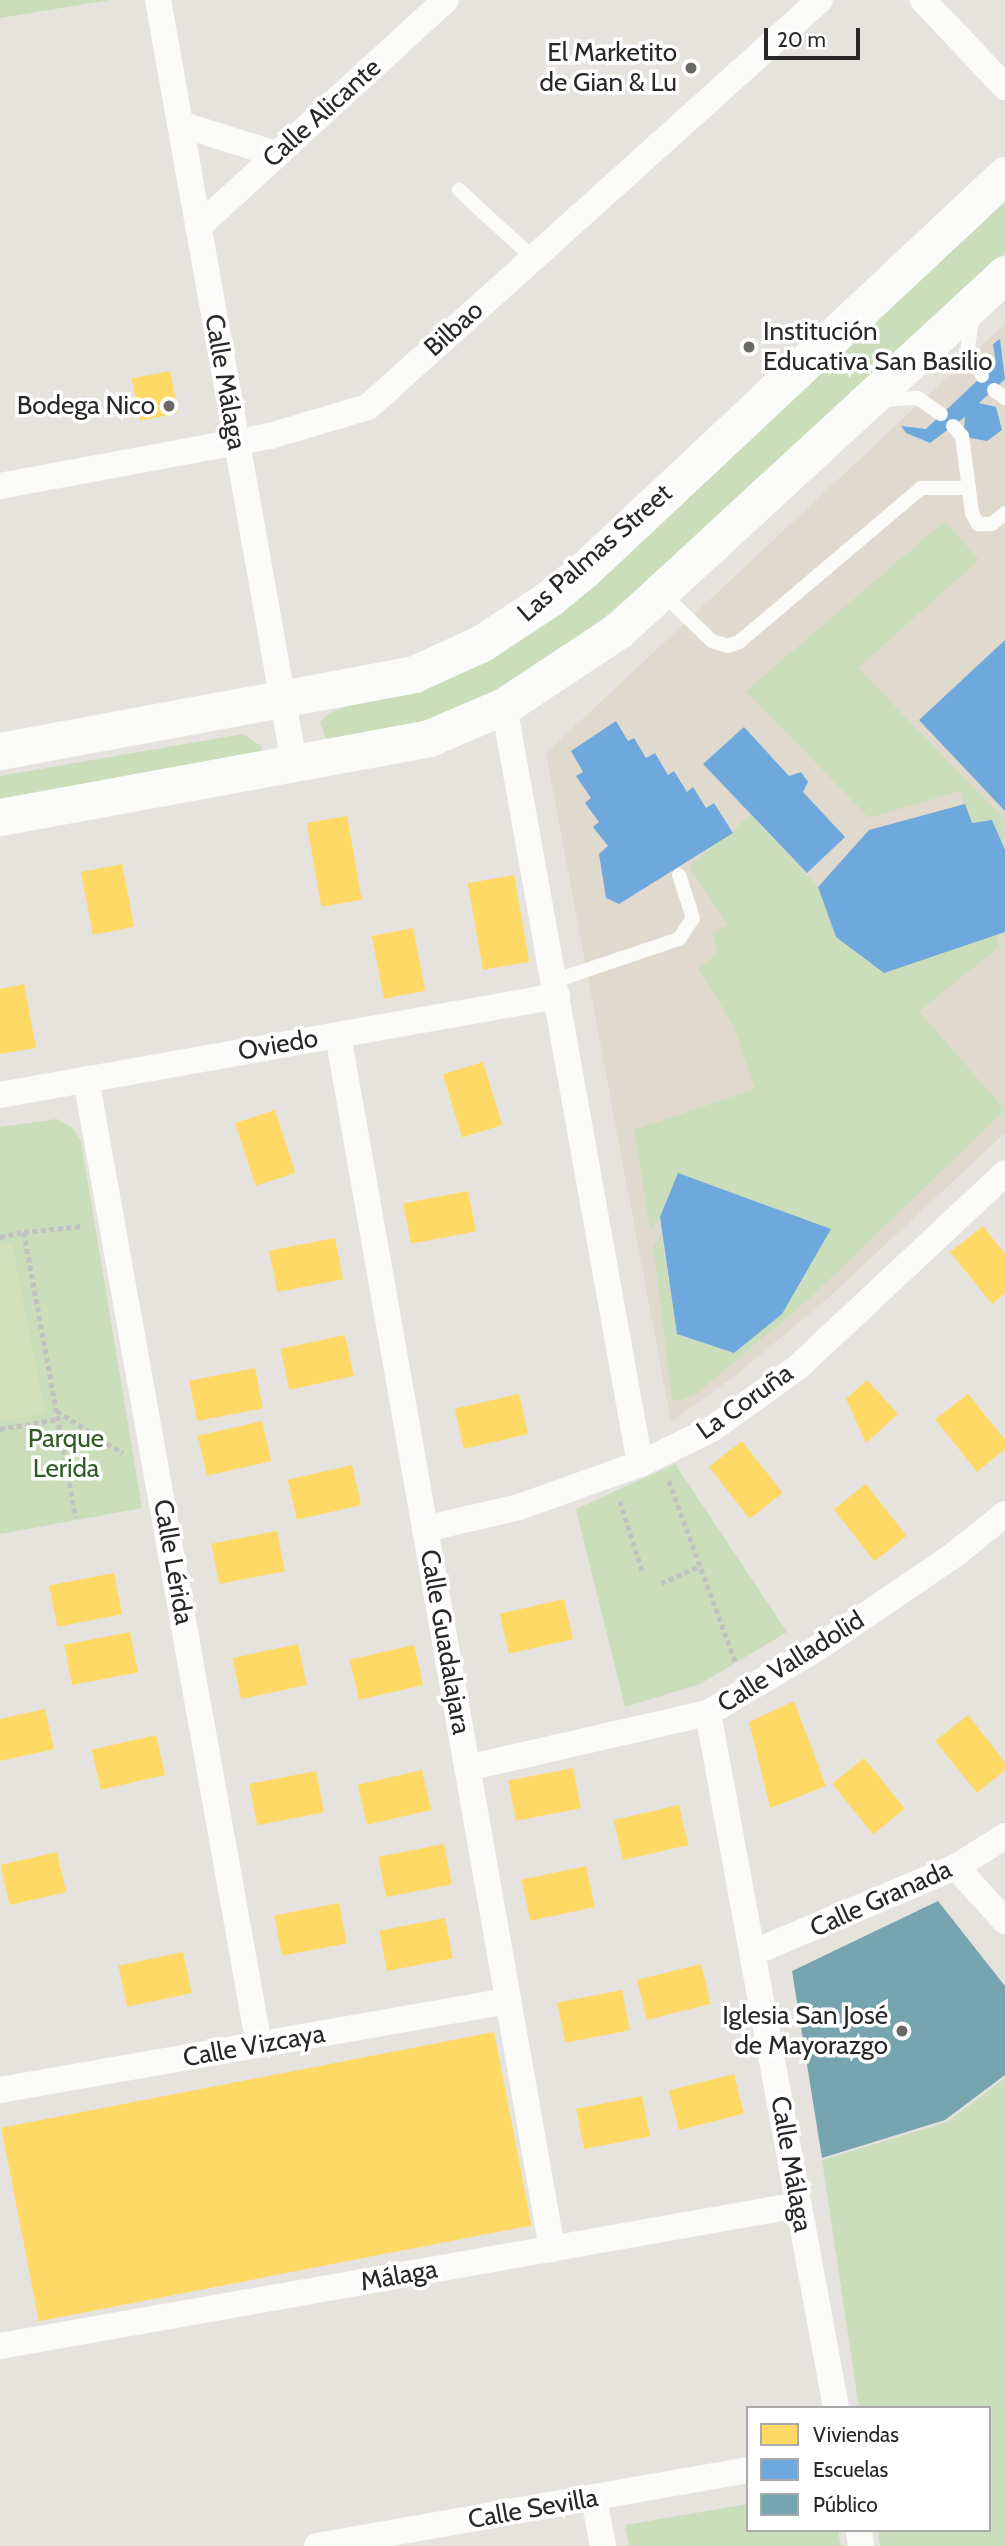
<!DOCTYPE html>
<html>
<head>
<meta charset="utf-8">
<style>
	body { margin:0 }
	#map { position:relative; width:1005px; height:2546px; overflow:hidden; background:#e6e3df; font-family:Cabin,sans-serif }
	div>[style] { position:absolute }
	.education>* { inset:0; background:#e0dace }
	.green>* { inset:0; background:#cadebb }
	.pitch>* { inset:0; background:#d3e1ba }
	.homes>* { inset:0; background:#ffd966; transform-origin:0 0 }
	.schools>* { inset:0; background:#6fa8dc }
	.public>* { inset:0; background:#76a5af }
	.path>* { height:4.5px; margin-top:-2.25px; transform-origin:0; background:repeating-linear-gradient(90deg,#c3c2c2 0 5px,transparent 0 8.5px) }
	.lane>* { height:14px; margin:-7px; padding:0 7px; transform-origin:7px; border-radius:7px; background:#fbfbfa }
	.street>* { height:26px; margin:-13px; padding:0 13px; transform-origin:13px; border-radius:13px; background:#fbfbfa }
	.secondary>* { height:37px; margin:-18.5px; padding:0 18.5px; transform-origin:18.5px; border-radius:18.5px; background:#fbfbfa }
	.dots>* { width:19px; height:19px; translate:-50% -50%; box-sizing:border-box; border:4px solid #fff; border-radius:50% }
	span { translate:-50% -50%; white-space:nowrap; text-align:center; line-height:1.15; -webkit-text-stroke:7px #fff; paint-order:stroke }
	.poi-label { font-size:26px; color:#282828 }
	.right { translate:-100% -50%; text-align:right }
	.left { translate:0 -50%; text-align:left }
	.street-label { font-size:26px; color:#282828 }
	.park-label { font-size:26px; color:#2e5c22 }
	.legend { position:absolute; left:746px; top:2406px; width:245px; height:126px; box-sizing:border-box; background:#fff; border:2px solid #a9a9a9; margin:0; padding:9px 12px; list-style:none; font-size:21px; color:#282828 }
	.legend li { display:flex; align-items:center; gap:14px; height:35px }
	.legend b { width:35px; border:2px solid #a9a9a9 }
	.scale { position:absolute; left:764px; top:28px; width:96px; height:32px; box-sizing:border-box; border:4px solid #282828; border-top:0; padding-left:9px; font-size:21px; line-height:24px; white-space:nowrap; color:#282828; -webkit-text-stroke:5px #fff; paint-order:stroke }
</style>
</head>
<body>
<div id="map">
	<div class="education">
		<div style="clip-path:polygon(1005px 323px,1005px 1133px,826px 1300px,736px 1375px,671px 1422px,546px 753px)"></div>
	</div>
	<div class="green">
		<div style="clip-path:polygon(0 0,110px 0,0 18px)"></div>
		<div style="clip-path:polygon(1005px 202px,1005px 252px,674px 560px,539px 670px,457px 711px,408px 727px,328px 744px,320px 722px,329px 713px,479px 660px,522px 639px,573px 602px)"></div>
		<div style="clip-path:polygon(945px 521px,979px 560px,858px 668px,1005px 820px,1002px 851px,992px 820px,972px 823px,960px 791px,869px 818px,746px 691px)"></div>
		<div style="clip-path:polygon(243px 734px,261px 746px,263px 753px,0 807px,0 776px)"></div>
		<div style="clip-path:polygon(751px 815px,818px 887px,836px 937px,884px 973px,997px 934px,999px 947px,919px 1011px,1005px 1110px,809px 1299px,696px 1394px,678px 1401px,672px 1400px,653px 1246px,661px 1234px,677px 1334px,734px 1353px,782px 1314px,831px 1229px,678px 1173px,660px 1217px,650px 1230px,634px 1130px,755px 1089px,733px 1025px,698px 968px,718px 954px,713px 933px,728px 925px,689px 866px)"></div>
		<div style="clip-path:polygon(57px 1119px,73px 1128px,81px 1141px,142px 1508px,0 1534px,0 1127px)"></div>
		<div style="clip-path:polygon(675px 1464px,787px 1632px,700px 1684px,625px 1707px,576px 1509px)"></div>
		<div style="clip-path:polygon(1005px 2078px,1005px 2546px,880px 2546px,878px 2530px,989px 2530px,989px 2408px,859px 2408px,822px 2160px,947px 2122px)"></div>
		<div style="clip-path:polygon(748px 2504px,748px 2530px,838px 2530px,841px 2546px,629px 2546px,625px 2525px)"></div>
	</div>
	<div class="pitch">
		<div style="clip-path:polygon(12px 1243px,45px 1413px,0 1421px,0 1245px)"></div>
	</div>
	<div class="homes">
		<div style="left:170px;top:371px;width:43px;height:39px;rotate:79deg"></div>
		<div style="left:347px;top:816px;width:85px;height:41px;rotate:80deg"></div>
		<div style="left:122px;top:864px;width:64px;height:42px;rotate:79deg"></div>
		<div style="left:514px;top:875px;width:88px;height:47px;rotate:80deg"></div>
		<div style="left:413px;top:928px;width:64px;height:42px;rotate:79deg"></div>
		<div style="clip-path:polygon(24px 984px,36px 1048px,0 1054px,0 989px)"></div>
		<div style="left:483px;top:1062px;width:66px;height:42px;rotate:73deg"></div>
		<div style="left:275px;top:1110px;width:66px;height:42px;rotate:72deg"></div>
		<div style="left:468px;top:1191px;width:41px;height:66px;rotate:79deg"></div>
		<div style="clip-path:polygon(983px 1226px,1005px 1254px,1005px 1293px,992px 1304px,950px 1252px)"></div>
		<div style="left:335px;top:1238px;width:42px;height:67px;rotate:79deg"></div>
		<div style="left:345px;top:1335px;width:42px;height:66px;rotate:78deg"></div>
		<div style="left:255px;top:1368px;width:41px;height:67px;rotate:79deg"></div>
		<div style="clip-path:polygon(867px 1380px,898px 1414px,866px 1443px,846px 1399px)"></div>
		<div style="left:519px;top:1394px;width:41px;height:66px;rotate:77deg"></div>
		<div style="clip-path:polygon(968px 1394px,1005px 1440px,1005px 1449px,977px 1472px,935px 1419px)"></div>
		<div style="left:262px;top:1421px;width:41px;height:66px;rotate:77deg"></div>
		<div style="left:742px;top:1441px;width:66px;height:42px;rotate:52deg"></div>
		<div style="left:352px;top:1465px;width:41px;height:66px;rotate:77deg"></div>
		<div style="left:866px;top:1484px;width:66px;height:41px;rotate:52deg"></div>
		<div style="left:277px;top:1531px;width:41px;height:67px;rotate:79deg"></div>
		<div style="left:114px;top:1573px;width:42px;height:66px;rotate:79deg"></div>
		<div style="left:564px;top:1599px;width:41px;height:66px;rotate:77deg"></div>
		<div style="left:130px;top:1632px;width:41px;height:67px;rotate:79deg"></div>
		<div style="left:298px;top:1644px;width:42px;height:67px;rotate:78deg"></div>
		<div style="left:414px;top:1645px;width:41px;height:66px;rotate:77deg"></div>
		<div style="clip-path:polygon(794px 1701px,826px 1786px,770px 1808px,749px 1722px)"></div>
		<div style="clip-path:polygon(45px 1709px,54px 1749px,0 1761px,0 1719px)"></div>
		<div style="clip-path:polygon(968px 1715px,1005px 1762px,1005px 1770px,977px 1793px,935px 1741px)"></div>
		<div style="left:156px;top:1735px;width:41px;height:66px;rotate:77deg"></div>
		<div style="left:864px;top:1758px;width:65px;height:41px;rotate:51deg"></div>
		<div style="left:573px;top:1768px;width:41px;height:66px;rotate:79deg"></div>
		<div style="left:422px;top:1770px;width:41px;height:66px;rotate:77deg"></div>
		<div style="left:316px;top:1771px;width:42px;height:68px;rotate:79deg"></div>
		<div style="left:679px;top:1805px;width:41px;height:67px;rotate:77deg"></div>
		<div style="left:444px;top:1844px;width:41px;height:67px;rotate:79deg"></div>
		<div style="left:57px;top:1852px;width:41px;height:58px;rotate:77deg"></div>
		<div style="left:586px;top:1866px;width:42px;height:66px;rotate:78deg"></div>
		<div style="left:339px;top:1903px;width:41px;height:66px;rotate:79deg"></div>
		<div style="left:445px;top:1918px;width:41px;height:67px;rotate:79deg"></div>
		<div style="left:183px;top:1952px;width:42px;height:66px;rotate:78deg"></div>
		<div style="left:701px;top:1964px;width:41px;height:66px;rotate:76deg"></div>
		<div style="left:622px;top:1990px;width:41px;height:66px;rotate:79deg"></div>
		<div style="left:494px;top:2032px;width:197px;height:502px;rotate:79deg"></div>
		<div style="left:734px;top:2074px;width:41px;height:67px;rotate:76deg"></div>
		<div style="left:642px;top:2096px;width:41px;height:67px;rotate:79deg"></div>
	</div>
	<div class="schools">
		<div style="clip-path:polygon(1000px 339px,1005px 379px,979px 403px,996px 407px,1002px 430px,987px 441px,970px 438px,964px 429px,965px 417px,930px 443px,906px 433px,901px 426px,926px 429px,996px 363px,993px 344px)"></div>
		<div style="clip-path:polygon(1005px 640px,1005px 811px,919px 720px)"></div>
		<div style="clip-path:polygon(616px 721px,628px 741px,634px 738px,646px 758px,655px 753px,668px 775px,674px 771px,687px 792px,693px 787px,706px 808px,714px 803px,733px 833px,619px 904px,606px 898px,599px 854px,608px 846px,593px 827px,599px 822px,585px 803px,591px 798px,576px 776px,583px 772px,571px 751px)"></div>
		<div style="clip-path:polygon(744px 727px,789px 776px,801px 772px,808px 782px,803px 792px,845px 837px,807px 873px,703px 764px)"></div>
		<div style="clip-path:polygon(965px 804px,972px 823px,992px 820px,1005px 850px,1005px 932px,884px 973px,836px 937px,818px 887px,869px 830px)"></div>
		<div style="clip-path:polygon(678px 1173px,831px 1229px,782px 1314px,734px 1353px,677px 1334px,660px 1217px)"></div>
	</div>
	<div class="public">
		<div style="clip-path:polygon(938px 1901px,1005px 1986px,1005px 2075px,945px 2120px,822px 2158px,792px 1971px)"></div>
	</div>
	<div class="path">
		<div style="left:24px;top:1232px;width:59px;rotate:-5.8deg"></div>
		<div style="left:0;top:1237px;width:25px;rotate:-12deg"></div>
		<div style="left:24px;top:1232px;width:290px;rotate:79.7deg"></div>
		<div style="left:57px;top:1411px;width:78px;rotate:32.5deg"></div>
		<div style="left:0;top:1429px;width:59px;rotate:-9.8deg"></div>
		<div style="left:669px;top:1481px;width:194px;rotate:69.8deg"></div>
		<div style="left:620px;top:1501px;width:76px;rotate:72.3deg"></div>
		<div style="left:661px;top:1583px;width:43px;rotate:-23.6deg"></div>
	</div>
	<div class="lane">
		<div style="left:459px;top:190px;width:100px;rotate:42.6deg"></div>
		<div style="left:973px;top:315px;width:32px;rotate:99deg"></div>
		<div style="left:968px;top:347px;width:32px;rotate:64deg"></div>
		<div style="left:994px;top:390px;width:14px;rotate:36deg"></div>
		<div style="left:879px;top:400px;width:39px;rotate:-3deg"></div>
		<div style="left:918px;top:398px;width:28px;rotate:35deg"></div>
		<div style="left:953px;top:426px;width:13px;rotate:48deg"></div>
		<div style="left:962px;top:436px;width:78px;rotate:82.6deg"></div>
		<div style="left:972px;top:513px;width:13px;rotate:61deg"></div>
		<div style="left:978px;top:524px;width:14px"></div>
		<div style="left:992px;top:524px;width:17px;rotate:-40deg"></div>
		<div style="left:661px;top:592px;width:71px;rotate:43.9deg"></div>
		<div style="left:712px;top:641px;width:16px;rotate:18deg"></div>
		<div style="left:727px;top:646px;width:13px;rotate:-18deg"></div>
		<div style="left:739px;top:642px;width:238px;rotate:-40.2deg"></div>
		<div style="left:921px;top:488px;width:48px"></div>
		<div style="left:554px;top:981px;width:132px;rotate:-18.6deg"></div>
		<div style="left:679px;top:939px;width:25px;rotate:-56deg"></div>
		<div style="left:693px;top:918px;width:45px;rotate:-108deg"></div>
	</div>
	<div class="street">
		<div style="left:158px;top:0;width:775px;rotate:79.89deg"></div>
		<div style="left:923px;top:0;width:120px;rotate:46.7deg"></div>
		<div style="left:180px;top:124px;width:101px;rotate:17.4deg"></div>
		<div style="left:198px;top:227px;width:336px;rotate:-42.5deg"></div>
		<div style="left:0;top:486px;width:275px;rotate:-10.5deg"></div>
		<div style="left:270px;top:436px;width:102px;rotate:-16.5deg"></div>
		<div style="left:368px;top:407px;width:608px;rotate:-42deg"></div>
		<div style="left:504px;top:706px;width:770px;rotate:79.83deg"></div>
		<div style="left:338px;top:1035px;width:1233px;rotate:80deg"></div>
		<div style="left:86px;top:1079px;width:981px;rotate:79.85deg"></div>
		<div style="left:0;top:1095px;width:566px;rotate:-10.08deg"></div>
		<div style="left:425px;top:1529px;width:97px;rotate:-13.2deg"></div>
		<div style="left:519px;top:1507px;width:128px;rotate:-19.6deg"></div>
		<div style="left:640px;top:1464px;width:80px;rotate:-25.9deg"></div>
		<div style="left:712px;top:1429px;width:106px;rotate:-35.8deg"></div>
		<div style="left:798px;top:1367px;width:284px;rotate:-43.1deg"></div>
		<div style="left:708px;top:1713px;width:707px;rotate:79.56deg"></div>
		<div style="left:467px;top:1768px;width:247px;rotate:-12.9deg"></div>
		<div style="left:708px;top:1713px;width:129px;rotate:-30.7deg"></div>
		<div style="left:819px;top:1647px;width:163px;rotate:-34.3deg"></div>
		<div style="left:954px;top:1555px;width:65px;rotate:-38.8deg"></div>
		<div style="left:956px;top:1867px;width:73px;rotate:47.8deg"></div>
		<div style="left:752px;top:1953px;width:221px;rotate:-22.9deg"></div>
		<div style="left:956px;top:1867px;width:58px;rotate:-32.3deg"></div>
		<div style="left:0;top:2090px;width:516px;rotate:-9.94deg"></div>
		<div style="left:0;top:2346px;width:811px;rotate:-10.01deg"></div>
		<div style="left:594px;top:2499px;width:48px;rotate:79.2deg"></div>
		<div style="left:859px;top:2530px;width:16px;rotate:83deg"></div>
		<div style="left:317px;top:2546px;width:438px;rotate:-10deg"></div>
	</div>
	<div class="secondary">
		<div style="left:0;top:751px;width:421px;rotate:-10.5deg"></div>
		<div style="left:414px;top:674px;width:75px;rotate:-24.5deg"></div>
		<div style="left:482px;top:643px;width:82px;rotate:-33.5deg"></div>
		<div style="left:550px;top:598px;width:44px;rotate:-39.5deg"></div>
		<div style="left:584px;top:570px;width:577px;rotate:-43.18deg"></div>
		<div style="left:0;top:817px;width:436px;rotate:-10.4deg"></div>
		<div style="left:429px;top:738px;width:82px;rotate:-23.1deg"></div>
		<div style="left:504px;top:706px;width:138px;rotate:-33.5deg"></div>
		<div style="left:619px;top:630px;width:525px;rotate:-42.68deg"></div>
	</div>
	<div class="dots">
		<div style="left:691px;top:68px;background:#6a6968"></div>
		<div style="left:749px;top:347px;background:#6a6968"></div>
		<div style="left:169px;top:406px;background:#6a6968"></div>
		<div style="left:902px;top:2031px;background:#6a6968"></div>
	</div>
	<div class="poi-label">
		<span class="right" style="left:677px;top:68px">El Marketito<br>de Gian &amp; Lu</span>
		<span class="left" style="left:763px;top:347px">Institución<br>Educativa San Basilio</span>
		<span class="right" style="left:155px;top:406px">Bodega Nico</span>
		<span class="right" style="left:888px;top:2031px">Iglesia San José<br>de Mayorazgo</span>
	</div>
	<div class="street-label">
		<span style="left:322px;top:113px;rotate:-42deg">Calle Alicante</span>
		<span style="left:454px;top:329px;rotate:-42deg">Bilbao</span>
		<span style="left:225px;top:382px;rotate:80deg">Calle Málaga</span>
		<span style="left:595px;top:553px;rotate:-41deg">Las Palmas Street</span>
		<span style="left:278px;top:1045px;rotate:-10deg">Oviedo</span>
		<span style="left:745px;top:1402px;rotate:-35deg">La Coruña</span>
		<span style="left:173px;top:1562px;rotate:80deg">Calle Lérida</span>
		<span style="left:445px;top:1642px;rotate:80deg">Calle Guadalajara</span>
		<span style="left:791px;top:1662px;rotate:-32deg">Calle Valladolid</span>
		<span style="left:881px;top:1899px;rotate:-24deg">Calle Granada</span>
		<span style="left:254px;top:2046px;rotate:-10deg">Calle Vizcaya</span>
		<span style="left:791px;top:2164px;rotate:80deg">Calle Málaga</span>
		<span style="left:399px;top:2276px;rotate:-10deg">Málaga</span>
		<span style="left:533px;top:2509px;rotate:-10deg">Calle Sevilla</span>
	</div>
	<div class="park-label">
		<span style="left:66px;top:1454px">Parque<br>Lerida</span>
	</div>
	<ul class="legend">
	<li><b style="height:19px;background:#ffd966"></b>Viviendas</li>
	<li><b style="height:19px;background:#6fa8dc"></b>Escuelas</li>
	<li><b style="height:19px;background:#76a5af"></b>Público</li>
	</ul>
	<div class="scale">20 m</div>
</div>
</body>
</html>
